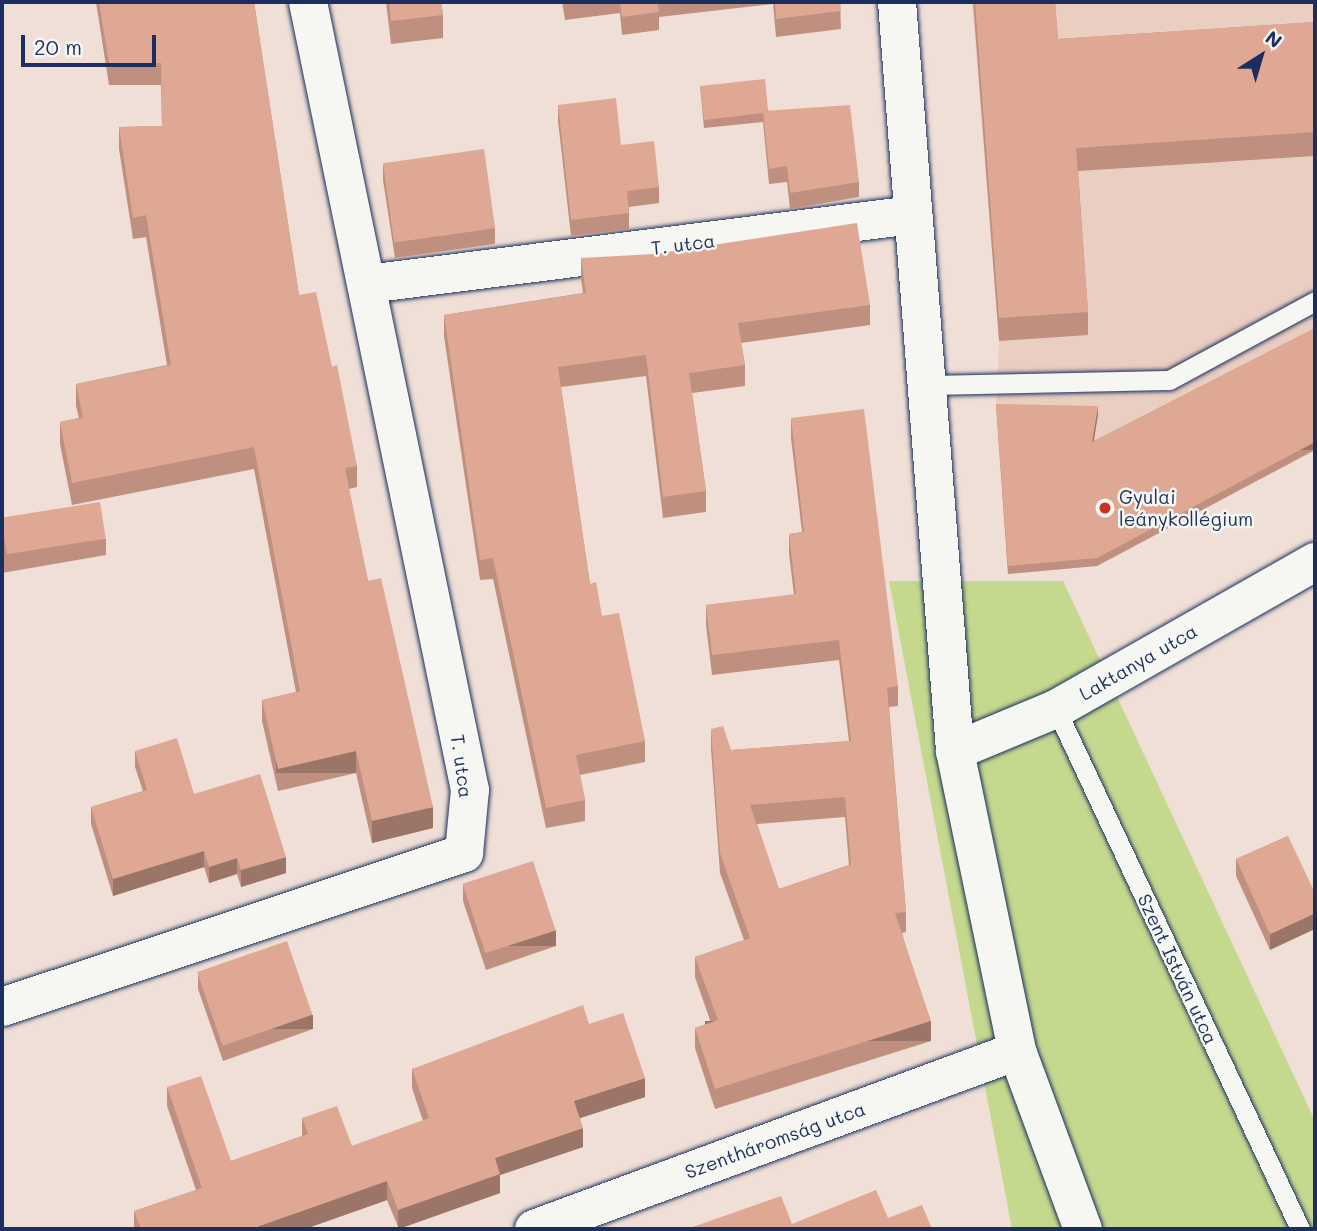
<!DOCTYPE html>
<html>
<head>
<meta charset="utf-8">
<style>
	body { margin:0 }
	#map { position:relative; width:1317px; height:1231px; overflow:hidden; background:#efdfd6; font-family:Mali,sans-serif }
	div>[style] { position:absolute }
	.built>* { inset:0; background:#eacec2 }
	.green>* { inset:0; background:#c4d98e }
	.roads { filter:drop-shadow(0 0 2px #1b2f5e) drop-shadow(0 0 2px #1b2f5e) }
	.service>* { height:19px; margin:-9.5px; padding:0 9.5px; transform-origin:9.5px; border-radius:9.5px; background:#f6f6f2 }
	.minor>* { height:38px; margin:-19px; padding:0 19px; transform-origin:19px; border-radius:19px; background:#f6f6f2 }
	.tertiary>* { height:38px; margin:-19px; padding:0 19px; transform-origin:19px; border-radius:19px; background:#f6f6f2 }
	.wall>* { inset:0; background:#bf907f }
	.shaded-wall>* { inset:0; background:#9b7668; transform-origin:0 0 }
	.building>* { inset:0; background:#dea894; transform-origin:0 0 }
	.dots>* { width:19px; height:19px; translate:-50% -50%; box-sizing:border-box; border:4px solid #f6f6f2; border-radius:50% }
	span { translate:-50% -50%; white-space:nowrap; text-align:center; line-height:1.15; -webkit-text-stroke:5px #f6f6f2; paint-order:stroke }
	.street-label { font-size:19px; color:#1b2f5e }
	.poi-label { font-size:19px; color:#1b2f5e }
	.left { translate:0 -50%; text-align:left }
	.frame { position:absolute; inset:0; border:4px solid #1b2f5e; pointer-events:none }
	.north { position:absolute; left:1226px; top:21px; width:70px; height:70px; -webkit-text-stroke:5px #f6f6f2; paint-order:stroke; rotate:37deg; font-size:19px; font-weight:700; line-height:28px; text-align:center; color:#1b2f5e }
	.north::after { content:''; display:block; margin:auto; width:24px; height:32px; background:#1b2f5e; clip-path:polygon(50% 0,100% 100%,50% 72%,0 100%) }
	.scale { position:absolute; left:21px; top:35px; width:135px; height:32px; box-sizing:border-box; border:4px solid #1b2f5e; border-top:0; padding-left:9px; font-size:21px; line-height:24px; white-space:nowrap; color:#1b2f5e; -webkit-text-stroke:5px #f6f6f2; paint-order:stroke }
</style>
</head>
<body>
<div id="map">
	<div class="built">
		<div style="clip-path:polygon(972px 2px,1315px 2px,1315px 450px,1097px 566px,1008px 574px,996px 412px,999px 341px)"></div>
	</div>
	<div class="green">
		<div style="clip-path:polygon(889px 581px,1063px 581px,1315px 1121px,1315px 1229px,1012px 1229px)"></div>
	</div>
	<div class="roads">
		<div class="service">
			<div style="left:928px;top:385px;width:241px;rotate:-1.2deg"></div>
			<div style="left:1169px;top:380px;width:166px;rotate:-28.4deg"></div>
			<div style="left:1056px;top:709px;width:574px;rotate:64.86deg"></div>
		</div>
		<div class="minor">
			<div style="left:368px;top:284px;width:549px;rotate:-7.22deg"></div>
			<div style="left:955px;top:751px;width:109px;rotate:-22.6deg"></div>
			<div style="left:1056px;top:709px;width:298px;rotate:-29.6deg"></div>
			<div style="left:2px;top:1007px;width:487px;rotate:-18.4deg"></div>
			<div style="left:464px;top:853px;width:63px;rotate:-84.6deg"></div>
			<div style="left:470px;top:790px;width:804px;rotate:-101.62deg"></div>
			<div style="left:534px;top:1229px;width:515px;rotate:-20.23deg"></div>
		</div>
		<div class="tertiary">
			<div style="left:897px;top:2px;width:751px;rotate:85.57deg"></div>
			<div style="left:955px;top:751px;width:306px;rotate:78.3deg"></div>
			<div style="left:1017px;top:1051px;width:190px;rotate:69.7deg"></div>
		</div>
	</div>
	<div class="wall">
		<div style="clip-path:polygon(96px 2px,254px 2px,299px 295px,332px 367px,357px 466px,357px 487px,349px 489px,368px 581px,433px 828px,372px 843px,356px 773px,278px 791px,262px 721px,262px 700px,296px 692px,254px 469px,72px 505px,60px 444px,60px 422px,79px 418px,76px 406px,76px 384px,167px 365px,146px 237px,133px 239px,119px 149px,119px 127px,162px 126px,161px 85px,109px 85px)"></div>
		<div style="clip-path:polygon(386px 2px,441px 2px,443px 15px,443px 38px,391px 44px)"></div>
		<div style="clip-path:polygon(562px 2px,840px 2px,841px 29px,776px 37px,773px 4px,659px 17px,659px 30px,622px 35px,620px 13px,565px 20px)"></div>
		<div style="clip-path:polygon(973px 2px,1055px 2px,1058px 39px,1315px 22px,1315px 156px,1078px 171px,1088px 312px,1088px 335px,999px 341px)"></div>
		<div style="clip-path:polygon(700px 86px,768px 110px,859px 182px,859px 197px,790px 209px,787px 182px,769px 184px,763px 122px,704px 128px)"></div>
		<div style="clip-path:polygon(558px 105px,621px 145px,659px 187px,659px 203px,629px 207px,629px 229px,571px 236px,558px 121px)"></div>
		<div style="clip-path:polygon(383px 164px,495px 228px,495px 244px,395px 258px,383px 180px)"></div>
		<div style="clip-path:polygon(581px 258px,870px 305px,870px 325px,741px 343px,745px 365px,745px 386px,692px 393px,706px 491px,706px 512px,663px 518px,646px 376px,561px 387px,590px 584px,602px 616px,645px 741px,645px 762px,580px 775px,585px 800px,585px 821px,546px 828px,493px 579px,480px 580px,444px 336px,444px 315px,583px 293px,581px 279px)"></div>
		<div style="clip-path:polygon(1315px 328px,1315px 450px,1097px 566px,1008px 574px,996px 404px,1098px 414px,1094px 441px)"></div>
		<div style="clip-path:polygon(evenodd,791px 418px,898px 686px,898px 706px,889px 707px,906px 912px,906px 932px,902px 933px,931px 1041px,715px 1109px,695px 1048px,695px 1028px,711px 1023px,695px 977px,695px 957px,744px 940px,720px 873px,711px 749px,711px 729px,731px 750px,849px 741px,839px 660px,712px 675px,706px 625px,706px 605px,794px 595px,789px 554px,789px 534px,802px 532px,791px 438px,791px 418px,845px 817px,849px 865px,779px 889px,757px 824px,845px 817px)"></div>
		<div style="clip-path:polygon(2px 520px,106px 539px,106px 555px,2px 573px)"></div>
		<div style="clip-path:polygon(2px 721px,4px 851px,4px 867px,2px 867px)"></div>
		<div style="clip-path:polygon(135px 751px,194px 794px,286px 873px,241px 887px,237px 874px,209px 883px,204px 867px,113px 896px,91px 824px,91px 807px,143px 791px,135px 767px)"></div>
		<div style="clip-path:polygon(1288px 836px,1270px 950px,1236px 876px,1236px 859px)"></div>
		<div style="clip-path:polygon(463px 885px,556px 946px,486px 970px,463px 901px)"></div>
		<div style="clip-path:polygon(198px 975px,313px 1029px,223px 1061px,198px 989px)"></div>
		<div style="clip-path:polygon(1315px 1015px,1315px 1044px,1313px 1039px,1313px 1016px)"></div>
		<div style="clip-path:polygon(589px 1024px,645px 1097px,580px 1118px,583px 1147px,500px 1175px,500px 1193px,399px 1229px,387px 1200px,305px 1229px,134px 1229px,134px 1211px,196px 1190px,167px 1106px,167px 1087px,231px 1161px,302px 1136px,302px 1118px,352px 1146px,423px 1121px,412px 1088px,412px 1069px)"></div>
	</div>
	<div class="shaded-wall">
		<div style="clip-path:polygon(1098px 406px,1098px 414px,1092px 450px,1092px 442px)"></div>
		<div style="left:1315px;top:442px;width:8px;height:247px;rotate:90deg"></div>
		<div style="left:356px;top:751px;width:22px;height:80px;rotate:90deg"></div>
		<div style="clip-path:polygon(433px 807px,433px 828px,372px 843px,372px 821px)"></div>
		<div style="clip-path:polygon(204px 851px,204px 867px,113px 896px,113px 879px)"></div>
		<div style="clip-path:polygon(286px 857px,286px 873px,241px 887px,241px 870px)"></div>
		<div style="clip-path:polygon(237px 858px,237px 874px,209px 883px,209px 867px)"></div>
		<div style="clip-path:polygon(1315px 913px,1315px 929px,1270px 950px,1270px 934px)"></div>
		<div style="left:556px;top:930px;width:16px;height:74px;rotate:90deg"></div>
		<div style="left:313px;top:1015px;width:14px;height:96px;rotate:90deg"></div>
		<div style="left:931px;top:1021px;width:20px;height:226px;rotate:90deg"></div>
		<div style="clip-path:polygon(645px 1078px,645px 1097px,574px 1120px,574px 1101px)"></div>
		<div style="clip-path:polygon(583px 1128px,583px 1147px,500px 1175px,500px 1193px,398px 1229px,398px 1210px,495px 1158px)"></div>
		<div style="clip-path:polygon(387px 1181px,387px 1200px,305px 1229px,251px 1229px)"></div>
	</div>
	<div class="building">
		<div style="clip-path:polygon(99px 2px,254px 2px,299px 295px,316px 292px,332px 367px,337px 365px,357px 466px,345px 468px,368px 581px,381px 578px,433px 807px,372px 821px,356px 751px,278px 769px,262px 700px,300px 691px,254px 447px,72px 483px,60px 422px,83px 418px,76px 384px,171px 365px,146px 215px,133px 218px,119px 127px,162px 126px,161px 63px,109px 63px)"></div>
		<div style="clip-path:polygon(389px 2px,441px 2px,443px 15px,391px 21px)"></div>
		<div style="clip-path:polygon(620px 2px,657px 2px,659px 12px,622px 17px)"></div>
		<div style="clip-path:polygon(775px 2px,840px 2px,841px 11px,776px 19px)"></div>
		<div style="clip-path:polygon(975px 2px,1055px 2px,1058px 39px,1315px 22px,1315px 132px,1076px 148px,1088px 312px,999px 318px)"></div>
		<div style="clip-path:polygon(765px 79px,768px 110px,763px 111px,763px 113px,704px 120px,700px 86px)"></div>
		<div style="clip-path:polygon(616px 98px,621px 145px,654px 141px,659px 187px,627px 191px,629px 213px,571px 220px,558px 105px)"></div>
		<div style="clip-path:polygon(850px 105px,859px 182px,790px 193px,787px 166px,769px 169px,763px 111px)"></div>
		<div style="left:484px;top:149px;width:80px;height:102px;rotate:82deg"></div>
		<div style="clip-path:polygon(857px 223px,870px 305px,738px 323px,745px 365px,689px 373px,706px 491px,663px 497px,646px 355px,558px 367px,590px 584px,596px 582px,602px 616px,619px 613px,645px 741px,576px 755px,585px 800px,546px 808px,493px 558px,480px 560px,444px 315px,586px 293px,581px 258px,654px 254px)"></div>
		<div style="clip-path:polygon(1315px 328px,1315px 442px,1097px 558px,1008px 566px,996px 404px,1098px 406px,1092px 442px)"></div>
		<div style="clip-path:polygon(evenodd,864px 409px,898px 686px,887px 688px,906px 912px,895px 913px,931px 1021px,715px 1089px,695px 1028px,718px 1020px,695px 957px,750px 938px,720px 853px,711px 729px,723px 726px,731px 750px,851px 741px,839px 640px,712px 655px,706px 605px,796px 594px,789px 534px,804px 532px,791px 418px,864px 409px,845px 797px,851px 865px,779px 889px,750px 805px,845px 797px)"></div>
		<div style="left:100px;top:502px;width:37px;height:100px;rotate:81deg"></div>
		<div style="clip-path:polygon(2px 721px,4px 851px,2px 851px)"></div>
		<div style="clip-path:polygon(177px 738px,194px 794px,260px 774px,286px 857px,241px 870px,237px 858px,209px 867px,204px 851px,113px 879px,91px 807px,147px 790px,135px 751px)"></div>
		<div style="clip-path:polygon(1288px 836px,1315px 893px,1315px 913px,1270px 934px,1236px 859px)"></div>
		<div style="left:533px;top:861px;width:73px;height:74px;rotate:72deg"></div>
		<div style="left:287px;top:941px;width:78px;height:95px;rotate:71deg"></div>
		<div style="clip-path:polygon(583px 1005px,589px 1024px,623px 1013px,645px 1078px,574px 1101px,583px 1128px,495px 1158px,500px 1174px,398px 1210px,387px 1181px,251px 1229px,141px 1229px,134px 1211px,202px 1188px,167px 1087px,201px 1076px,231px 1161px,308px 1134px,302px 1118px,337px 1106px,352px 1146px,429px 1118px,412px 1069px)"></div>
		<div style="clip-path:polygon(876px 1190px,888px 1218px,922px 1205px,932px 1229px,687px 1229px,781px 1196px,792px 1224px)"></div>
	</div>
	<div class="dots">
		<div style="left:1105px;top:508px;background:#c8321e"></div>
	</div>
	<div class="street-label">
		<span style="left:683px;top:244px;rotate:-7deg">T. utca</span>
		<span style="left:1138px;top:662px;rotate:-30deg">Laktanya utca</span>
		<span style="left:462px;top:766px;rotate:82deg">T. utca</span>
		<span style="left:1178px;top:969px;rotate:65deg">Szent István utca</span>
		<span style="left:775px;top:1140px;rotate:-20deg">Szentháromság utca</span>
	</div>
	<div class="poi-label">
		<span class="left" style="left:1119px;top:508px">Gyulai<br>leánykollégium</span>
	</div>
	<div class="frame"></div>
	<div class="north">N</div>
	<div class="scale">20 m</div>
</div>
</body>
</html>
